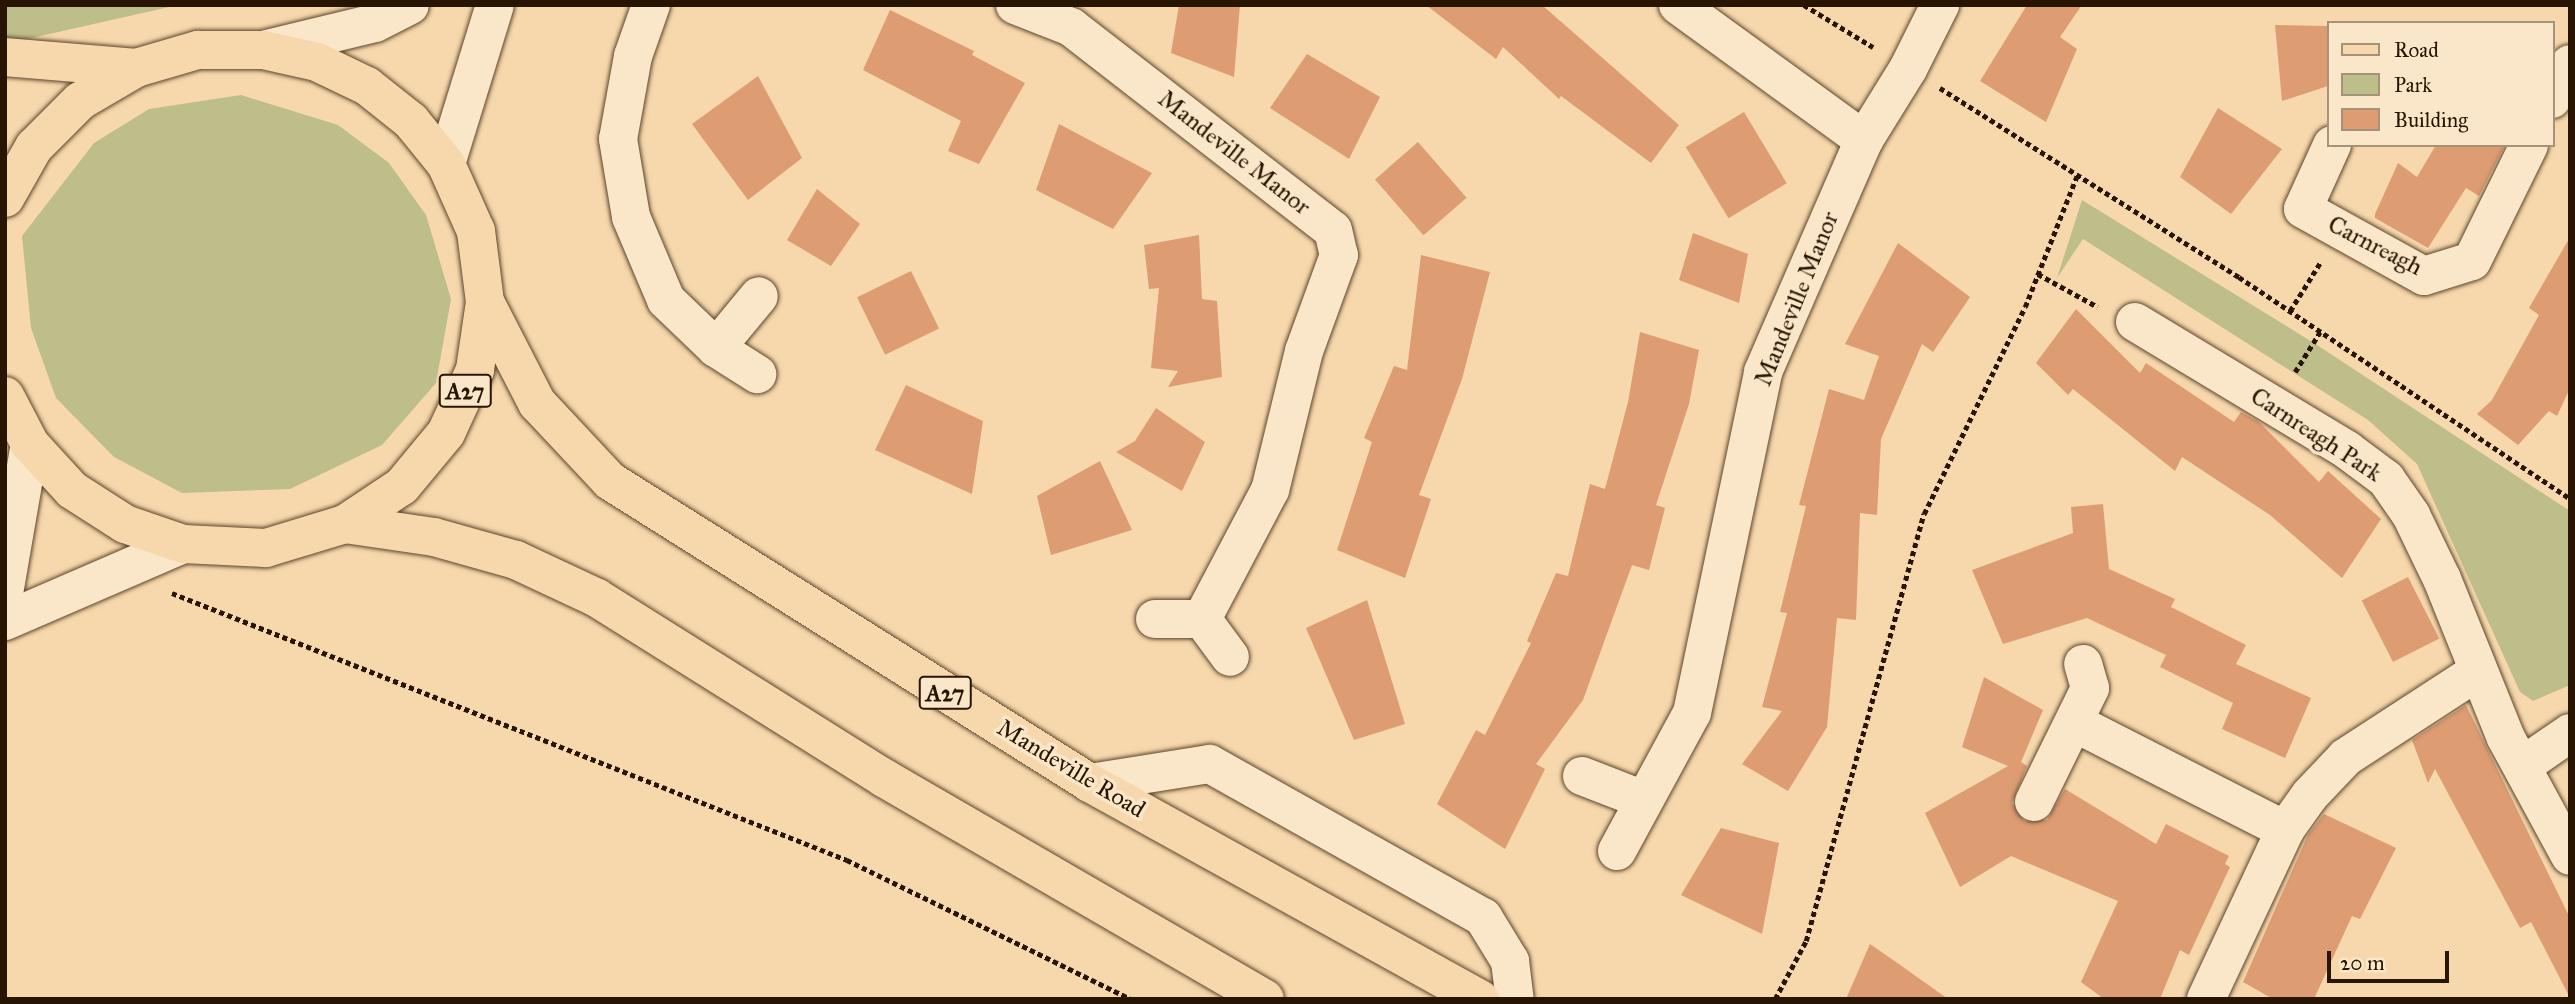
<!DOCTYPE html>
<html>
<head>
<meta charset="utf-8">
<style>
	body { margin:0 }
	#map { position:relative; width:2575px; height:1004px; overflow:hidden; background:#f7d8ac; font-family:"IM FELL Great Primer",serif }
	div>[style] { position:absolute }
	.green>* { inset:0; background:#bdbe89 }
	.building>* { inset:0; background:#dd9c72; transform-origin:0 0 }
	.path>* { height:4.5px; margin-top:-2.25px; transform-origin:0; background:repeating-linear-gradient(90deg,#281501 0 5px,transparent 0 8.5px) }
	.roads { filter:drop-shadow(0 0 2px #5c462c) drop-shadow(0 0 2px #5c462c) }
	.minor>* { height:38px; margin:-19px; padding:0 19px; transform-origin:19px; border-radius:19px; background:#fae6c9 }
	.major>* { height:38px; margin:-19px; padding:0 19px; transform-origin:19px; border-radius:19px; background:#f7d8ac }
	span { translate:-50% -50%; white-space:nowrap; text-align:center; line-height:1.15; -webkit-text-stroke:7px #fae6c9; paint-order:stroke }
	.shield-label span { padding:2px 5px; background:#fae6c9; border:2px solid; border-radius:5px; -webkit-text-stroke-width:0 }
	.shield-label { font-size:23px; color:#281501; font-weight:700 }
	.street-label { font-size:24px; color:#281501 }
	.frame { position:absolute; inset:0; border:7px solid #281501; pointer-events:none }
	.legend { position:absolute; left:2327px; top:21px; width:228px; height:126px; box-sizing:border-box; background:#fae6c9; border:2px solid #a69279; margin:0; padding:9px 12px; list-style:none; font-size:21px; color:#281501 }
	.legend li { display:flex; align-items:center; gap:14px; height:35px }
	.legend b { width:35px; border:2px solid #a69279 }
	.scale { position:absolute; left:2327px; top:951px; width:122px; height:32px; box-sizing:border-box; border:4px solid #281501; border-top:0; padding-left:9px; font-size:21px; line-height:24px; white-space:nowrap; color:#281501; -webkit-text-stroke:5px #fae6c9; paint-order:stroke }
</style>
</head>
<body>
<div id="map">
	<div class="green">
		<div style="clip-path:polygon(5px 5px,178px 5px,5px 44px)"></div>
		<div style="clip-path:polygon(241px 95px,338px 125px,389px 163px,426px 215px,451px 299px,436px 383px,382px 445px,290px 489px,182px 493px,114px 457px,56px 398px,31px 328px,22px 236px,94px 143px,149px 109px)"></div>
		<div style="clip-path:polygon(2082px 200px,2317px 345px,2570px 511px,2570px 685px,2533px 701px,2520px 692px,2417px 464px,2368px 420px,2083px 239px,2057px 278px)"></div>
	</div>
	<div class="building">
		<div style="clip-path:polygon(1179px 5px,1240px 5px,1234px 77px,1171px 53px)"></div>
		<div style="clip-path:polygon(1426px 5px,1542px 5px,1679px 125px,1651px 163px,1561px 96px,1559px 99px,1503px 47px,1496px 59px)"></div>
		<div style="clip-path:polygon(2027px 5px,2082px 5px,2060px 37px,2077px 49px,2046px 122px,1980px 81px)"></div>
		<div style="clip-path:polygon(890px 10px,974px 51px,972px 55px,1025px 83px,979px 164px,948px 151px,961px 121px,863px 70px)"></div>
		<div style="clip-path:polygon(2275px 25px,2328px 26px,2328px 86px,2282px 101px)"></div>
		<div style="clip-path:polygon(1307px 54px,1380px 97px,1349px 159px,1270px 108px)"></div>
		<div style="clip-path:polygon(758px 76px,802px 158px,748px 200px,692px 124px)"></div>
		<div style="clip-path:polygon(2218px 108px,2282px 149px,2231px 214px,2180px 177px)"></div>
		<div style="left:1744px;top:112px;width:83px;height:68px;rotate:59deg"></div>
		<div style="clip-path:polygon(1059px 124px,1152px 173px,1113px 229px,1036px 190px)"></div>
		<div style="left:1418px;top:142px;width:74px;height:57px;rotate:49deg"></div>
		<div style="clip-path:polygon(2436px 145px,2505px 145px,2479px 196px,2466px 188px,2428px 248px,2375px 218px,2375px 214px,2398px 163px,2417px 177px)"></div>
		<div style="clip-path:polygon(817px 189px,860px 224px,831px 266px,787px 240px)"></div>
		<div style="clip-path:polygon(1693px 233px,1748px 254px,1739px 303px,1679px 280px)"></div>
		<div style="clip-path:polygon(1199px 235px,1202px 299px,1217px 301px,1222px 377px,1168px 387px,1178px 371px,1151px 368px,1159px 288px,1149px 289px,1144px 245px)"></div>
		<div style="clip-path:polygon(2570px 237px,2570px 388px,2557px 416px,2549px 411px,2518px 445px,2477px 414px,2492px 400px,2539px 315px,2529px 308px)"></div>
		<div style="clip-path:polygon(1898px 243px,1970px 297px,1933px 352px,1922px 344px,1881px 439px,1877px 515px,1860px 513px,1856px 620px,1837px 618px,1827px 727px,1788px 791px,1742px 764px,1782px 711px,1762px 707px,1787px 613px,1780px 612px,1806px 506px,1799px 505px,1829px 389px,1864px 400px,1879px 356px,1845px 344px)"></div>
		<div style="clip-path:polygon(1421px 255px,1490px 272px,1462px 379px,1419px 495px,1431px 499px,1405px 578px,1337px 550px,1372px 442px,1364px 438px,1394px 366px,1407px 370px)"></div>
		<div style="left:911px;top:271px;width:64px;height:60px;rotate:64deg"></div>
		<div style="clip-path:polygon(2076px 309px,2140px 373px,2146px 363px,2234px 422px,2241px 412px,2259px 422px,2319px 482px,2328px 471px,2381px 519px,2342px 578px,2270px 515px,2182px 457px,2175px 471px,2073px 389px,2068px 395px,2036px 363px)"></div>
		<div style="clip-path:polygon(1640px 332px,1699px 350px,1689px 404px,1656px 505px,1665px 508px,1649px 570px,1632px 565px,1583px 700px,1536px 764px,1545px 769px,1505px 849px,1437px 804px,1476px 730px,1485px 735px,1531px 643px,1527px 641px,1556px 573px,1568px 576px,1590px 484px,1605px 489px,1628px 402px)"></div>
		<div style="clip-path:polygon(906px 385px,983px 421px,972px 494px,875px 450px)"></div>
		<div style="clip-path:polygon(1156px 408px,1205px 442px,1182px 491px,1116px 452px,1135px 441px)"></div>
		<div style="clip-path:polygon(1100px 461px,1132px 530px,1051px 555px,1037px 496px)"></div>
		<div style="clip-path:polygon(2103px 504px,2109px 569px,2175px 599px,2171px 607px,2246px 645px,2236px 664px,2311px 698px,2285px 758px,2222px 729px,2233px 703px,2160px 667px,2166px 655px,2087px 618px,2003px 644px,1972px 570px,2073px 533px,2071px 507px)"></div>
		<div style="left:2408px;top:577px;width:69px;height:52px;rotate:63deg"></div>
		<div style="clip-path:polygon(1367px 600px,1405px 724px,1354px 740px,1306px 628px)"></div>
		<div style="clip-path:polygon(1984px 677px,2043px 710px,2021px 762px,2027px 766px,2012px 803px,2024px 821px,2047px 820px,2065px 789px,2156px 844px,2166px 824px,2229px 856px,2225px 864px,2230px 867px,2189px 955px,2180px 950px,2160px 999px,2104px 999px,2081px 982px,2118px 901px,2011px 856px,1960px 887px,1925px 813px,2008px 766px,1962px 747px)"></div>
		<div style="clip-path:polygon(2466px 705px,2570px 918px,2570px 998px,2531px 922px,2520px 928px,2435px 769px,2428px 783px,2412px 740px)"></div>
		<div style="clip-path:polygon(2324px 814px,2396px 848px,2360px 919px,2352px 916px,2314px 999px,2273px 999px,2243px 982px,2308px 835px)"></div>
		<div style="clip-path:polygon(1721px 828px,1779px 843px,1762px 934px,1681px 895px)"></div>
		<div style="clip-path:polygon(1870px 944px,1896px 962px,1948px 999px,1846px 999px)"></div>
	</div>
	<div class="path">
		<div style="left:1804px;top:5px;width:81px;rotate:31.3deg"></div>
		<div style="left:1940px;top:88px;width:354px;rotate:32.3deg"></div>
		<div style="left:2239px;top:277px;width:399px;rotate:33.8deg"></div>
		<div style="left:2038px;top:274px;width:68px;rotate:28.8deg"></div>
		<div style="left:2290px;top:311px;width:57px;rotate:-58deg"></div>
		<div style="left:2295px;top:372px;width:47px;rotate:-58deg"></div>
		<div style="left:172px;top:593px;width:726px;rotate:21.58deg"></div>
		<div style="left:847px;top:860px;width:316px;rotate:26.1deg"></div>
		<div style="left:1775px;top:999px;width:66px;rotate:-61.9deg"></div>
		<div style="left:1806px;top:941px;width:443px;rotate:-74.6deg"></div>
		<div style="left:1924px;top:514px;width:230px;rotate:-64deg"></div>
		<div style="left:2025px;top:307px;width:144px;rotate:-68.4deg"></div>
	</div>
	<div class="roads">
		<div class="minor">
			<div style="left:651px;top:5px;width:54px;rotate:109.4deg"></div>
			<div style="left:633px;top:56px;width:84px;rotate:100.2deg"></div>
			<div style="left:618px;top:139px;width:79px;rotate:80.5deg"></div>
			<div style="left:631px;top:217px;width:90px;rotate:67.1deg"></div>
			<div style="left:666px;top:300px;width:69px;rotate:43.8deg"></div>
			<div style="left:716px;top:348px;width:49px;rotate:32.4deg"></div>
			<div style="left:1015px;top:5px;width:60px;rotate:21.4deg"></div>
			<div style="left:1071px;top:27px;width:331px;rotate:37.8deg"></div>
			<div style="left:1333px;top:230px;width:26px;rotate:77deg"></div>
			<div style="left:1339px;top:255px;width:102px;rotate:110deg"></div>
			<div style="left:1304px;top:351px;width:143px;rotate:103.7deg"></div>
			<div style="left:1270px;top:490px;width:146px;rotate:117.8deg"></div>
			<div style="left:1678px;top:5px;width:230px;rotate:36deg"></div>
			<div style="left:263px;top:50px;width:115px;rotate:-13.6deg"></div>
			<div style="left:375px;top:23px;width:39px;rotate:-27deg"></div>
			<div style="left:2552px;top:99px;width:39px;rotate:-63deg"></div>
			<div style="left:2332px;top:145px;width:70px;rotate:114.4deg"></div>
			<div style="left:2303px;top:209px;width:138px;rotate:29deg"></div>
			<div style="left:2424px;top:276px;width:50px;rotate:-17.4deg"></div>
			<div style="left:2472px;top:261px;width:129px;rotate:-63.8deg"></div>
			<div style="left:446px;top:164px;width:166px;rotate:-72.9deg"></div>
			<div style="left:2135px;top:322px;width:248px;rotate:31.1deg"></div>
			<div style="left:2347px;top:450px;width:49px;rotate:36.6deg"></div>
			<div style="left:2386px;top:479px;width:44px;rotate:55.2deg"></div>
			<div style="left:2411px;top:515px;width:71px;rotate:64.2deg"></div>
			<div style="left:2442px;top:579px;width:171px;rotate:68.1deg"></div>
			<div style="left:2506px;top:738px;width:134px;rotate:61.5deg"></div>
			<div style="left:716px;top:348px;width:67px;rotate:-50.4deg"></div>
			<div style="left:5px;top:588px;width:146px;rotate:-80.2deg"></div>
			<div style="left:1155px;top:619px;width:47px"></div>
			<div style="left:1202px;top:619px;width:47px;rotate:53.6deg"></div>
			<div style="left:5px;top:621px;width:194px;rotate:-23.4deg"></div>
			<div style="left:2075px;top:723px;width:236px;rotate:27deg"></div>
			<div style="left:2522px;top:766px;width:58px;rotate:-34.5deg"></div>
			<div style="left:1582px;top:776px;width:66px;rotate:21.2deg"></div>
			<div style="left:1090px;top:783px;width:121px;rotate:-9deg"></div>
			<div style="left:1210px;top:764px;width:313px;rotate:29.3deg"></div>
			<div style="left:1483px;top:917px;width:52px;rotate:58.5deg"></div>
			<div style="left:1510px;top:961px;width:38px;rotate:83deg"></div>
			<div style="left:2034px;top:802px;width:127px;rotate:-63.8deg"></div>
			<div style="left:2090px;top:688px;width:25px;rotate:-106deg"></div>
			<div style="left:1617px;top:851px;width:157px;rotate:-61.5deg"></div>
			<div style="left:1692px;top:713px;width:348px;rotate:-78.2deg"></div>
			<div style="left:1763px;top:372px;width:253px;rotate:-66.5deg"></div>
			<div style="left:1864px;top:140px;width:84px;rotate:-58.2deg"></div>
			<div style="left:1908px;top:69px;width:72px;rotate:-63.4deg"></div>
			<div style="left:2206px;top:999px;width:187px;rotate:-64.9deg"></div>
			<div style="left:2285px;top:830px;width:43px;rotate:-54.5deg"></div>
			<div style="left:2310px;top:795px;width:52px;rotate:-46.5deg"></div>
			<div style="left:2346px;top:757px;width:156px;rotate:-33deg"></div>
		</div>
		<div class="major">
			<div style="left:5px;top:57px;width:131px;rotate:4.8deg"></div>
			<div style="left:5px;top:198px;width:59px;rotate:-60.4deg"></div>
			<div style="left:34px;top:147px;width:65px;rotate:-45deg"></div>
			<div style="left:80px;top:101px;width:65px;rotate:-30.5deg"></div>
			<div style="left:136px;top:68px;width:65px;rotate:-16.2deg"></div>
			<div style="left:198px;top:50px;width:65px"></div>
			<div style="left:263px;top:50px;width:55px;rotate:12.5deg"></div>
			<div style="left:317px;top:62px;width:55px;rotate:25.6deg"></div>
			<div style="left:367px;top:86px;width:56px;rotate:38.5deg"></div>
			<div style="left:411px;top:121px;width:55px;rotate:50.9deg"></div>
			<div style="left:446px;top:164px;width:73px;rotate:65.9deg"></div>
			<div style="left:476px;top:231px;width:72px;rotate:82.8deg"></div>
			<div style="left:485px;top:302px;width:69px;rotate:98.4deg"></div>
			<div style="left:475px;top:370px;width:69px;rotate:114.7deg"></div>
			<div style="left:446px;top:433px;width:69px;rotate:129.7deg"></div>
			<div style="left:402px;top:486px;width:69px;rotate:146.3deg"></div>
			<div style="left:345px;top:524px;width:83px;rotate:163.1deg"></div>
			<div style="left:266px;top:548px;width:83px;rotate:-177.2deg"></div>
			<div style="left:183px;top:544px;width:61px;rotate:-161deg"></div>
			<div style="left:125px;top:524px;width:63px;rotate:-147.3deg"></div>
			<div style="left:72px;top:490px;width:62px;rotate:-132.4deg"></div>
			<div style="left:30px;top:444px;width:54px;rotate:-117.5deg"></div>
			<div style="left:485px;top:302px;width:114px;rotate:62.8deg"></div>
			<div style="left:537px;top:403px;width:107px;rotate:46.9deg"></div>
			<div style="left:610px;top:481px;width:567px;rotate:32.18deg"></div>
			<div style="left:1090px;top:783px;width:446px;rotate:29deg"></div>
			<div style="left:345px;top:524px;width:90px;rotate:8.3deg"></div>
			<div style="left:434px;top:537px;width:85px;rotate:15.7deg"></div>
			<div style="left:516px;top:560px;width:89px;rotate:25.1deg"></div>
			<div style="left:597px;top:598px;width:339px;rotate:32.1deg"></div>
			<div style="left:884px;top:778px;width:440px;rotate:30.1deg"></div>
		</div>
	</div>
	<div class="shield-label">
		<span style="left:465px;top:391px">A27</span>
		<span style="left:945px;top:693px">A27</span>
	</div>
	<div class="street-label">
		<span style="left:1234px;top:153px;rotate:38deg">Mandeville Manor</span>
		<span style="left:2375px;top:246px;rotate:27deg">Carnreagh</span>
		<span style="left:1797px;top:299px;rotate:-68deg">Mandeville Manor</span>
		<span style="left:2316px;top:435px;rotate:33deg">Carnreagh Park</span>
		<span style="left:1071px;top:769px;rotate:31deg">Mandeville Road</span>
	</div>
	<div class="frame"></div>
	<ul class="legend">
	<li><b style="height:9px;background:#f7d8ac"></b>Road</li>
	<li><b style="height:19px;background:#bdbe89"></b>Park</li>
	<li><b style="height:19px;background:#dd9c72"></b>Building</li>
	</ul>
	<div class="scale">20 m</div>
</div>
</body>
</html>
